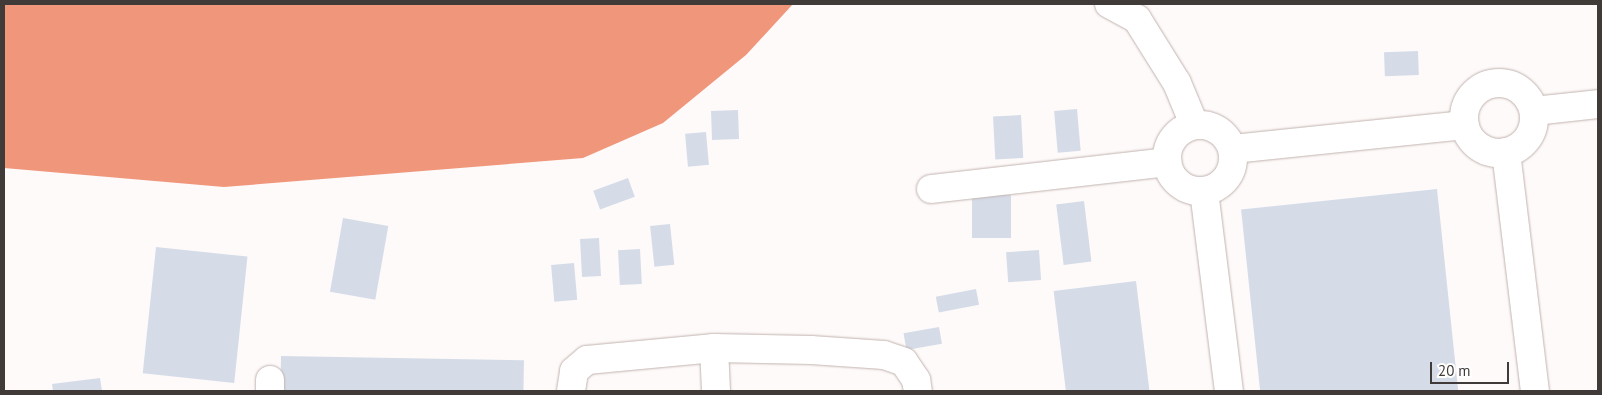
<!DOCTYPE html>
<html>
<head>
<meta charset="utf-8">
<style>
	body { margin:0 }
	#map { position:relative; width:1602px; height:395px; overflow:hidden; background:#fefafa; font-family:"PT Sans",sans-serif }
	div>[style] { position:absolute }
	.water>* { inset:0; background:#f0967b }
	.building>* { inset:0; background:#d5dce8; transform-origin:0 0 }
	.roads { filter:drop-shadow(0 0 1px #c1b3ae) drop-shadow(0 0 1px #c1b3ae) }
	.minor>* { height:28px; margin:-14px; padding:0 14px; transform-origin:14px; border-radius:14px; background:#fff }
	.minor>.ring { margin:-14px; padding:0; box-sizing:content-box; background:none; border:28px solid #fff; border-radius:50% }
	span { translate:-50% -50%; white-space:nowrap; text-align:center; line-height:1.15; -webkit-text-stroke:4.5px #fff; paint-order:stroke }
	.frame { position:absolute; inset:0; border:5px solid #403a38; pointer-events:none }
	.scale { position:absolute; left:1430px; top:362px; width:79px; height:22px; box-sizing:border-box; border:2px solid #403a38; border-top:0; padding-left:6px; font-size:15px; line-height:18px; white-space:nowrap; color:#403a38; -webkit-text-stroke:4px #fff; paint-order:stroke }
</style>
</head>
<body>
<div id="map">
	<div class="water">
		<div style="clip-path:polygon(4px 4px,793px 4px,746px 55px,663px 123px,583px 158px,224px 187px,4px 168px)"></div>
	</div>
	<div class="building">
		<div style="left:1418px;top:51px;width:24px;height:34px;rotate:88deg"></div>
		<div style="left:1077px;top:109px;width:42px;height:23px;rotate:85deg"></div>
		<div style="left:738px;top:110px;width:29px;height:27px;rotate:88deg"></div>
		<div style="left:1021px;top:115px;width:43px;height:28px;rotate:87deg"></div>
		<div style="left:706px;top:132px;width:33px;height:21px;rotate:85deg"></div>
		<div style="left:628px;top:178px;width:20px;height:37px;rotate:70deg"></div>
		<div style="left:1437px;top:189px;width:203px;height:197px;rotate:84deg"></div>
		<div style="left:1011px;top:195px;width:43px;height:39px;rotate:90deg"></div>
		<div style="left:1084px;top:201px;width:61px;height:28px;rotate:83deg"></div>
		<div style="left:343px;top:218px;width:46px;height:75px;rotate:10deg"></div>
		<div style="left:670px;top:224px;width:41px;height:20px;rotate:84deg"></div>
		<div style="left:599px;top:238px;width:38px;height:19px;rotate:87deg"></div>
		<div style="left:156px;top:247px;width:92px;height:127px;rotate:6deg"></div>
		<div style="left:640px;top:249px;width:35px;height:22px;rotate:87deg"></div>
		<div style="left:1039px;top:250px;width:30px;height:33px;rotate:86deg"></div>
		<div style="left:574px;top:263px;width:37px;height:23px;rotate:85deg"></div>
		<div style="left:1136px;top:281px;width:111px;height:83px;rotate:83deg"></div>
		<div style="left:976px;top:289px;width:16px;height:41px;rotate:79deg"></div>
		<div style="left:939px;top:327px;width:17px;height:36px;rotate:80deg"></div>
		<div style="left:281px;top:356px;width:243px;height:35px;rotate:1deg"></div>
		<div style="clip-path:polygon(100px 378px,102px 391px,53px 391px,52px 384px)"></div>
	</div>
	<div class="roads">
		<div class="minor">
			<div style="left:1109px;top:4px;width:32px;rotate:28deg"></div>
			<div style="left:1137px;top:19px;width:75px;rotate:58deg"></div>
			<div style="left:1177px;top:83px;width:44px;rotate:67.5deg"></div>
			<div class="ring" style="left:1464px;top:83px;width:42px;height:42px"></div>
			<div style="left:1534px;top:111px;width:64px;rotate:-6.2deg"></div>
			<div class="ring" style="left:1167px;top:125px;width:38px;height:38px"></div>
			<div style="left:1233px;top:149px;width:233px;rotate:-5.9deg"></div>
			<div style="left:1506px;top:152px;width:241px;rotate:83.1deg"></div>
			<div style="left:931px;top:189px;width:238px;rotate:-6.5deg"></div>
			<div style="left:1204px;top:191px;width:202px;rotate:82.9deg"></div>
			<div style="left:714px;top:348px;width:43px;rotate:87.3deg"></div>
			<div style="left:270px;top:380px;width:11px;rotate:90deg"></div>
			<div style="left:571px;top:391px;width:20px;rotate:-81deg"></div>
			<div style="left:574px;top:371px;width:17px;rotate:-40deg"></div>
			<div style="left:587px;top:360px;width:128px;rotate:-5.4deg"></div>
			<div style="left:714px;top:348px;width:97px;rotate:1.2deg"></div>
			<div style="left:811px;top:350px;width:73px;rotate:3.9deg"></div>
			<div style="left:884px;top:355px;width:21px;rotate:19deg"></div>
			<div style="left:904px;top:362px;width:22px;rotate:56deg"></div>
			<div style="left:916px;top:380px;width:11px;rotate:80deg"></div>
		</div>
	</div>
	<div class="frame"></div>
	<div class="scale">20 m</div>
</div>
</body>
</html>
